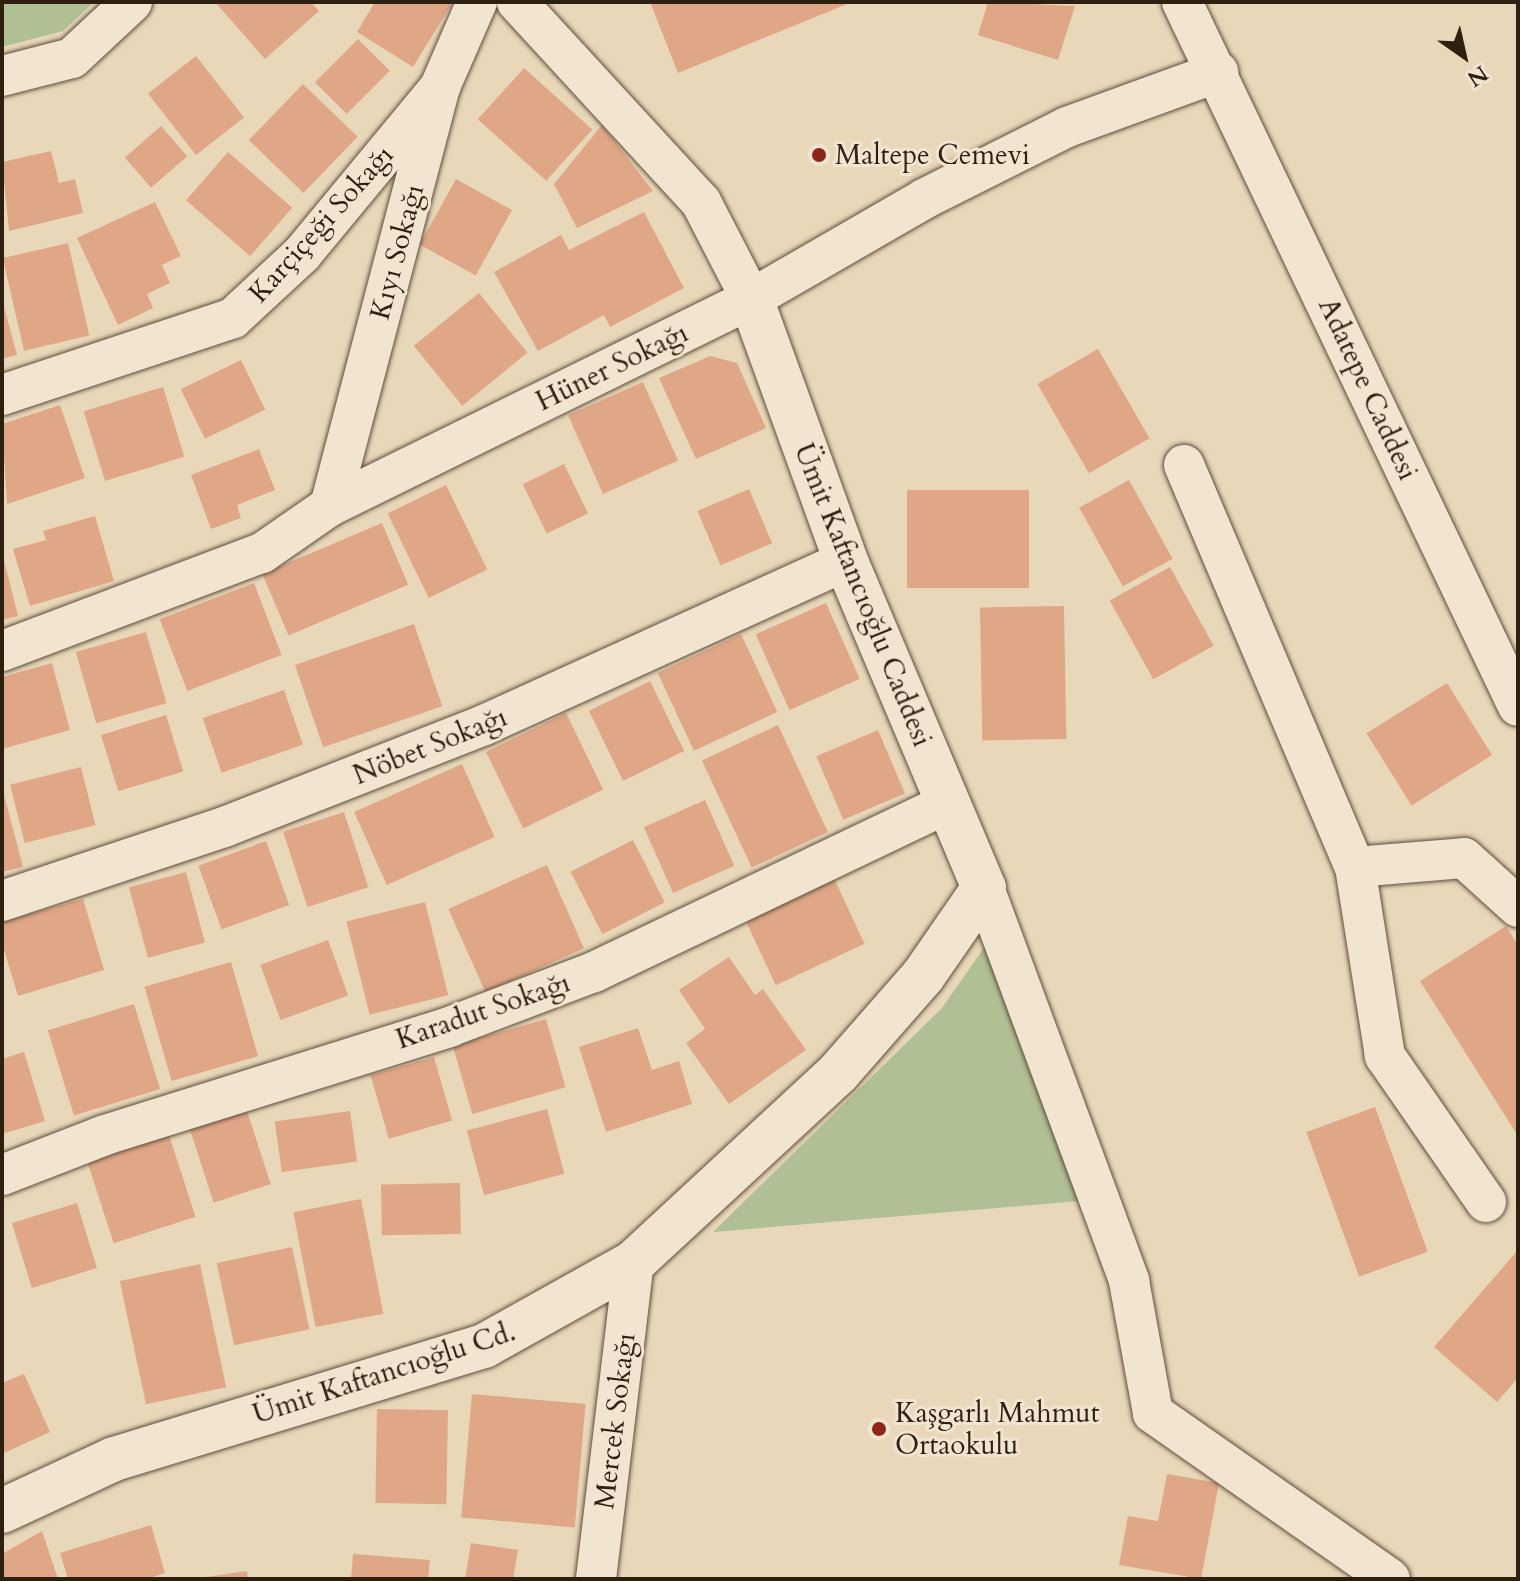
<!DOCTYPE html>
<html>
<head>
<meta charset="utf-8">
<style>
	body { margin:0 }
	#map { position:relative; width:1520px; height:1581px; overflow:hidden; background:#e9d7ba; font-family:Cardo,serif }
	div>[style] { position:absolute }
	.green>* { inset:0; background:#b0bf94 }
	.building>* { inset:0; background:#e0a787; transform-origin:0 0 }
	.roads { filter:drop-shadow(0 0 2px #5d4e3a) drop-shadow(0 0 2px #5d4e3a) }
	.street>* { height:40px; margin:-20px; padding:0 20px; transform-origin:20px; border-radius:20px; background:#f1e5d2 }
	.secondary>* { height:44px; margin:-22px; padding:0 22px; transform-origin:22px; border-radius:22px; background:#f1e5d2 }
	.dots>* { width:22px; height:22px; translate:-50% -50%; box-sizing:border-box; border:4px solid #f1e5d2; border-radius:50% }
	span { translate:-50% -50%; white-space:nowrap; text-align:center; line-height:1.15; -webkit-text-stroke:6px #f1e5d2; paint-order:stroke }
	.poi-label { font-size:28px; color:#2e2010 }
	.left { translate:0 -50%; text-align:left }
	.street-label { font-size:28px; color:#2e2010 }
	.frame { position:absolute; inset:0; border:4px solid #2e2010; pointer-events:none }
	.north { position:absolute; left:1424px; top:16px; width:80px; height:80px; -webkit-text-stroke:6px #f1e5d2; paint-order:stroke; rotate:146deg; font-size:22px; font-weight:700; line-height:32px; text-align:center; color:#2e2010 }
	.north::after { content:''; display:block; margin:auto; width:28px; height:36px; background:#2e2010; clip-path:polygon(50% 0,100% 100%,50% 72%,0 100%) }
</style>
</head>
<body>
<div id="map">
	<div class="green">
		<div style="clip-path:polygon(2px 2px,94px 2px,63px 31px,2px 47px)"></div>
		<div style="clip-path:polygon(986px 945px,1080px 1201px,713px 1232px,942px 1008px)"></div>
	</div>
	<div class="building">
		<div style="clip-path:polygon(215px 2px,311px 2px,319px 11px,265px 59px)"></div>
		<div style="clip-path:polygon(375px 2px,453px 2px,413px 67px,357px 32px)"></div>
		<div style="clip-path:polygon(650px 2px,852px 2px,678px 73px)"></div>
		<div style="clip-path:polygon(988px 2px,1075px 6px,1058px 60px,978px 35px)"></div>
		<div style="left:358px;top:39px;width:45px;height:61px;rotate:45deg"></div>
		<div style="left:196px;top:56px;width:78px;height:61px;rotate:52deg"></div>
		<div style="left:524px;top:68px;width:92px;height:69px;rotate:42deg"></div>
		<div style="left:303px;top:84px;width:76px;height:78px;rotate:44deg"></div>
		<div style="clip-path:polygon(602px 125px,653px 191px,577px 228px,554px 184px)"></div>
		<div style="left:161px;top:126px;width:40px;height:48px;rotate:49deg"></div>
		<div style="clip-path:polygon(51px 151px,59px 183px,75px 179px,83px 213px,9px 231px,2px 162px)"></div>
		<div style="left:228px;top:152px;width:85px;height:64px;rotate:41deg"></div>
		<div style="left:456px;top:179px;width:64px;height:75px;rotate:29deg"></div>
		<div style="clip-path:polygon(155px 202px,181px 256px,162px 265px,170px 283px,147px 294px,153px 308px,118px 325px,77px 238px)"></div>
		<div style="clip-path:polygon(644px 212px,684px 288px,610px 327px,604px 315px,538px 351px,494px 272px,561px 235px,569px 250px)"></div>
		<div style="left:68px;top:243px;width:95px;height:67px;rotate:77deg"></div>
		<div style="left:479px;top:293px;width:77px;height:84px;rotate:51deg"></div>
		<div style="clip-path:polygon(2px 299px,17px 355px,2px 359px)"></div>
		<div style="left:1098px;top:349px;width:103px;height:70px;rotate:60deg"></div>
		<div style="clip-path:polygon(710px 356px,737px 363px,766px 428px,696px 459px,659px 378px)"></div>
		<div style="left:241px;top:360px;width:55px;height:67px;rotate:64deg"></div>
		<div style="left:643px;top:382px;width:86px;height:82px;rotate:66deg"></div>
		<div style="left:163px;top:387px;width:73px;height:83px;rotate:73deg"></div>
		<div style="clip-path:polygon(60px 405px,85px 478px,7px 504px,2px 424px)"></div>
		<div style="clip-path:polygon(259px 449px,275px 490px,237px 505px,241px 518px,211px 529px,191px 475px)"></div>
		<div style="left:564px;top:464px;width:55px;height:46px;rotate:64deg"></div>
		<div style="left:1129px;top:480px;width:90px;height:57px;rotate:61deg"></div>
		<div style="left:446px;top:485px;width:94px;height:65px;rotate:64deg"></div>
		<div style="left:749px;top:489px;width:59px;height:56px;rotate:67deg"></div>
		<div style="left:907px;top:490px;width:122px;height:98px"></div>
		<div style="clip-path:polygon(95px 516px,114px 581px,30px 606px,13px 549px,46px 540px,43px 531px)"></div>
		<div style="left:382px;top:523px;width:67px;height:130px;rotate:67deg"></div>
		<div style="clip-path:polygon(2px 552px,18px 616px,2px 620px)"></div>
		<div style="left:1170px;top:567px;width:90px;height:69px;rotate:61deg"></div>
		<div style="left:254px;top:583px;width:77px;height:101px;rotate:69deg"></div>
		<div style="left:826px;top:603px;width:83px;height:77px;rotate:66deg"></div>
		<div style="left:1064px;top:606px;width:133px;height:84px;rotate:89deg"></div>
		<div style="left:414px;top:624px;width:87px;height:126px;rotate:71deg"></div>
		<div style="left:146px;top:632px;width:74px;height:73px;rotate:74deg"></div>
		<div style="left:741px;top:634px;width:86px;height:92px;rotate:65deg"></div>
		<div style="clip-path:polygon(52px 663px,70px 730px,2px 749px,2px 677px)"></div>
		<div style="left:650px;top:681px;width:78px;height:68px;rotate:64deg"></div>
		<div style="left:1447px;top:683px;width:85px;height:95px;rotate:58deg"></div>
		<div style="left:284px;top:690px;width:58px;height:86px;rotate:71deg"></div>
		<div style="left:566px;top:713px;width:85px;height:89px;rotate:64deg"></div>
		<div style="left:166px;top:715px;width:59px;height:68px;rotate:73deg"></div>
		<div style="left:778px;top:725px;width:118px;height:84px;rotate:65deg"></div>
		<div style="left:878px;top:730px;width:69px;height:67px;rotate:67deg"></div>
		<div style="left:462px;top:764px;width:80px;height:118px;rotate:66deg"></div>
		<div style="left:81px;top:767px;width:60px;height:73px;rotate:76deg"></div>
		<div style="clip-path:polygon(2px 787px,23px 867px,2px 872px)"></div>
		<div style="left:705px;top:800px;width:72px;height:67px;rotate:66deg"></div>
		<div style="left:344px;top:812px;width:79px;height:64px;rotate:72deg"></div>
		<div style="left:633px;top:840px;width:70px;height:70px;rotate:63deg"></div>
		<div style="left:266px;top:841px;width:68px;height:72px;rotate:70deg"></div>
		<div style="left:547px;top:865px;width:91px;height:108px;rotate:66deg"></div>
		<div style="left:186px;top:872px;width:73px;height:59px;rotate:75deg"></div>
		<div style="left:832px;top:874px;width:77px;height:98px;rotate:65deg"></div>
		<div style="clip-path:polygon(83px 899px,104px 970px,18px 996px,2px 943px,2px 922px)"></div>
		<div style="left:425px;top:902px;width:96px;height:81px;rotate:76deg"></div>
		<div style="clip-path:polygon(1506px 926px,1518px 945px,1518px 1136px,1420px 981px)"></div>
		<div style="left:328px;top:940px;width:59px;height:72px;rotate:70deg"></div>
		<div style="clip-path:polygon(729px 957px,755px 995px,763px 989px,806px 1050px,729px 1104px,686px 1043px,705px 1029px,679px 990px)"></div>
		<div style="left:231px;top:962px;width:98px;height:90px;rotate:74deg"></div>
		<div style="left:134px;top:1004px;width:89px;height:90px;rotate:73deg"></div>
		<div style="left:546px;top:1019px;width:71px;height:97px;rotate:74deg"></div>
		<div style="clip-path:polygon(638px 1028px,652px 1070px,679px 1061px,692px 1104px,606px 1132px,579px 1047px)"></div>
		<div style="clip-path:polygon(24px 1052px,45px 1121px,2px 1134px,2px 1059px)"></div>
		<div style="left:434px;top:1057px;width:66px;height:66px;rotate:74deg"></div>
		<div style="left:1375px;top:1107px;width:154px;height:73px;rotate:70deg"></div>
		<div style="left:246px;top:1108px;width:80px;height:60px;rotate:72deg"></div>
		<div style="left:547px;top:1109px;width:67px;height:83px;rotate:75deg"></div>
		<div style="left:350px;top:1111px;width:51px;height:76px;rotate:82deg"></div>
		<div style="left:168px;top:1132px;width:89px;height:86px;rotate:72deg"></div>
		<div style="left:460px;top:1183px;width:51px;height:79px;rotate:89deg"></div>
		<div style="left:361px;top:1199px;width:117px;height:69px;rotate:79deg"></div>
		<div style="left:77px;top:1203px;width:68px;height:68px;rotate:73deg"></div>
		<div style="left:292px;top:1247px;width:84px;height:77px;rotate:78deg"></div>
		<div style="clip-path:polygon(1518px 1250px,1518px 1378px,1497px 1402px,1434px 1347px)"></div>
		<div style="left:200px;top:1264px;width:126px;height:82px;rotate:78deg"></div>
		<div style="clip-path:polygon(24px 1374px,50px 1432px,2px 1454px,2px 1383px)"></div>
		<div style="left:472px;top:1394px;width:114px;height:124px;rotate:5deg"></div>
		<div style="left:377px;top:1409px;width:71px;height:94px;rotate:1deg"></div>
		<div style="clip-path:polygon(1167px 1474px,1219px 1483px,1201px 1579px,1119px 1565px,1128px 1516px,1158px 1521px)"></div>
		<div style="clip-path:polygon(151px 1525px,165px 1573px,147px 1579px,68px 1579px,60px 1553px)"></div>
		<div style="clip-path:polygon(42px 1531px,58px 1579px,2px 1579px,2px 1554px)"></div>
		<div style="clip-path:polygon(471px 1543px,518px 1550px,513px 1579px,465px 1579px)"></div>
		<div style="clip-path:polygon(353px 1554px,430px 1560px,428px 1579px,351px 1579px)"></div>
		<div style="clip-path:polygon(247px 1571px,248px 1579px,206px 1579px,206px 1577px)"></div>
	</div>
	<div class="roads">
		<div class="street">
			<div style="left:517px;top:2px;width:272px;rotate:47.4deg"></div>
			<div style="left:701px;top:202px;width:109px;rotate:62.7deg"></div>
			<div style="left:1182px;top:2px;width:780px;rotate:64.49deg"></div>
			<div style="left:2px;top:76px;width:72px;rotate:-14.4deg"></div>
			<div style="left:72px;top:58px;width:82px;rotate:-43deg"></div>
			<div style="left:2px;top:395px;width:243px;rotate:-18.4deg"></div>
			<div style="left:233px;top:318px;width:94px;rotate:-42.8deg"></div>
			<div style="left:302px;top:254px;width:217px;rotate:-50.4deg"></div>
			<div style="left:1184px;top:465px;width:437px;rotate:67deg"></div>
			<div style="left:330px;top:506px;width:433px;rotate:-75.3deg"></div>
			<div style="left:440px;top:87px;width:93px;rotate:-66.5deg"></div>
			<div style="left:2px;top:651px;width:278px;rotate:-20.7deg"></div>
			<div style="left:262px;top:553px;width:83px;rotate:-34.7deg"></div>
			<div style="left:330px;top:506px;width:469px;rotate:-26.2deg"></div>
			<div style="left:751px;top:299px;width:200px;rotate:-30deg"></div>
			<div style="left:924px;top:199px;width:160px;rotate:-26.7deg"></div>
			<div style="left:1067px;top:127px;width:161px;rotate:-20deg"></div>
			<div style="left:984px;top:888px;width:419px;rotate:69.7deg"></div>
			<div style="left:1129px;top:1281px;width:134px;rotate:79.7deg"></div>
			<div style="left:1153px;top:1413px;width:289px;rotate:35deg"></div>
			<div style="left:2px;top:901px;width:234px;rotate:-18.4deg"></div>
			<div style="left:224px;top:827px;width:279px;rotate:-21.4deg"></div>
			<div style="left:484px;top:725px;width:397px;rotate:-24.4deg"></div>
			<div style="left:2px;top:1175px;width:110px;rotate:-21.2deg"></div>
			<div style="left:105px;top:1135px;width:361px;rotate:-17.4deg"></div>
			<div style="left:449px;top:1027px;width:155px;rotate:-20.8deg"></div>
			<div style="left:594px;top:972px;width:391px;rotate:-25.5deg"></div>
			<div style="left:1486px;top:1202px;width:178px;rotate:-124.7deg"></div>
			<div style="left:1385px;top:1056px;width:191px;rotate:-99deg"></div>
			<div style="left:1355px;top:867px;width:109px;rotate:-4.7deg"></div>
			<div style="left:1464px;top:858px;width:73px;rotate:42.2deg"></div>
			<div style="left:596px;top:1579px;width:319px;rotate:-83.2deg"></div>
		</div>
		<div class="secondary">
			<div style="left:2px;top:1511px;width:123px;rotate:-24.9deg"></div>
			<div style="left:114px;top:1459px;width:387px;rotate:-17deg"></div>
			<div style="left:484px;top:1346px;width:172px;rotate:-29.2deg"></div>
			<div style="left:634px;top:1262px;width:278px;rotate:-42.8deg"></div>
			<div style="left:838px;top:1073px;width:129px;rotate:-48.8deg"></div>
			<div style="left:923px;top:976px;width:107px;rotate:-55.3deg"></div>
			<div style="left:984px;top:888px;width:355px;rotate:-112.9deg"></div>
			<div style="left:846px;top:561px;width:279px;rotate:-109.9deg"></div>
		</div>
	</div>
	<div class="dots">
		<div style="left:819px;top:155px;background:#8f2418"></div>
		<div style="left:879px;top:1429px;background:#8f2418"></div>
	</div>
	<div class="poi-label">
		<span class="left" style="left:835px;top:155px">Maltepe Cemevi</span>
		<span class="left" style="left:895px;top:1429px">Kaşgarlı Mahmut<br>Ortaokulu</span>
	</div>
	<div class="street-label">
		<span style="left:321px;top:224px;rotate:-48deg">Karçiçeği Sokağı</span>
		<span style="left:397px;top:252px;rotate:-75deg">Kıyı Sokağı</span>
		<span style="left:612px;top:367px;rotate:-26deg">Hüner Sokağı</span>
		<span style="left:1368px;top:389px;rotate:65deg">Adatepe Caddesi</span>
		<span style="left:863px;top:595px;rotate:68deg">Ümit Kaftancıoğlu Caddesi</span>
		<span style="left:430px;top:746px;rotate:-22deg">Nöbet Sokağı</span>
		<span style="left:483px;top:1011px;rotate:-19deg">Karadut Sokağı</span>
		<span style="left:384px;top:1373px;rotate:-18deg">Ümit Kaftancıoğlu Cd.</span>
		<span style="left:615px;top:1421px;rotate:-83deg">Mercek Sokağı</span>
	</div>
	<div class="frame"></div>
	<div class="north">N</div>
</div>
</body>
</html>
